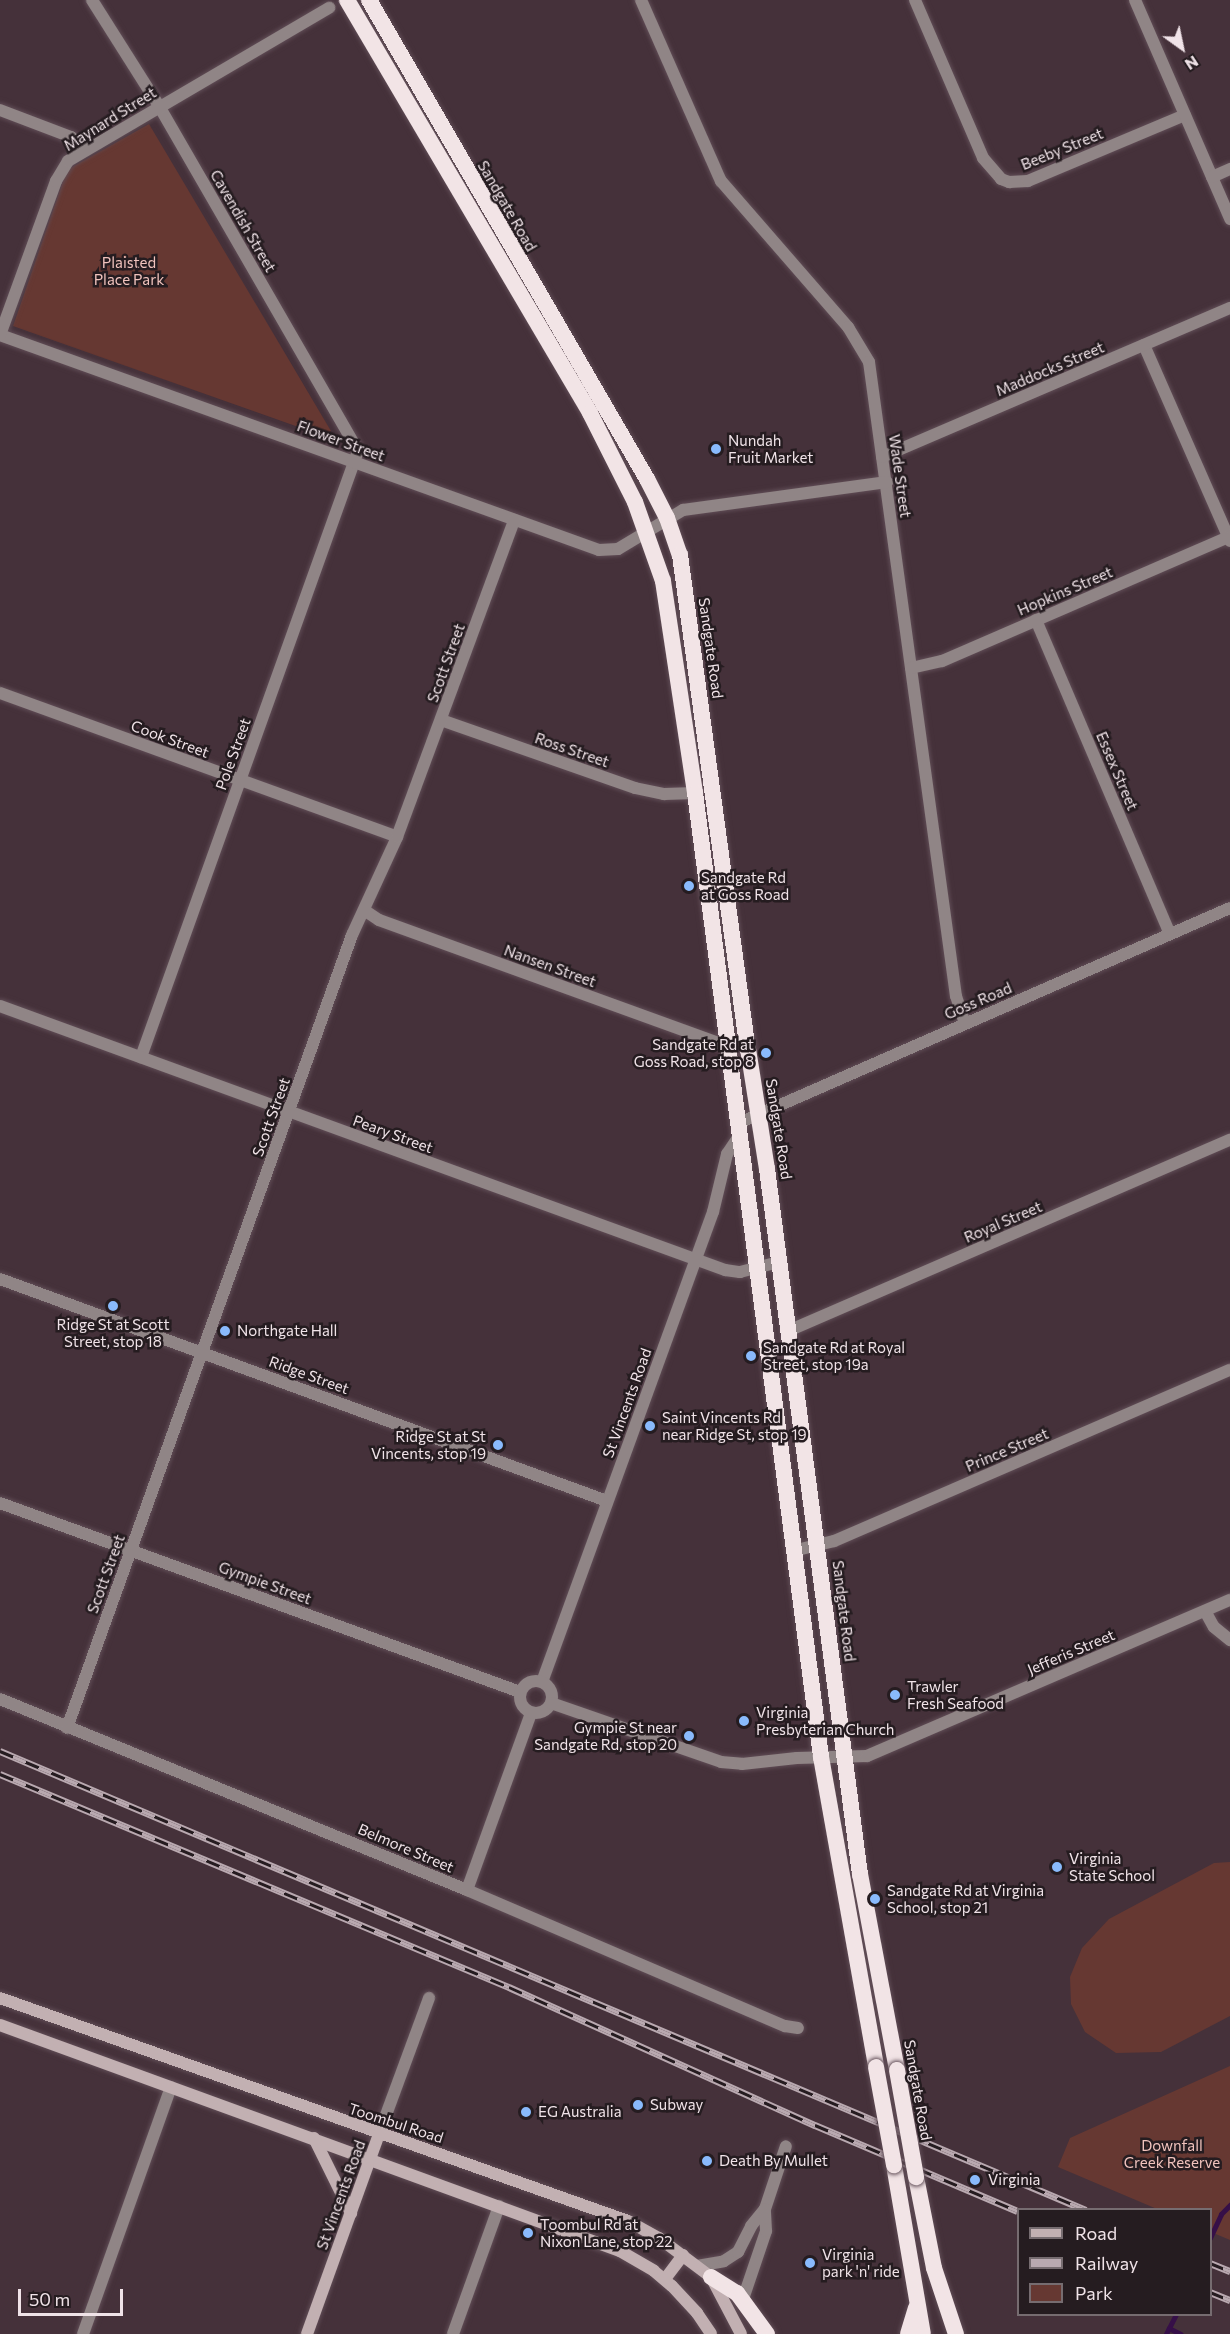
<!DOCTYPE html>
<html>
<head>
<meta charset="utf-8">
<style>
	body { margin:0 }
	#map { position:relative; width:1230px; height:2334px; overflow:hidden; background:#45313a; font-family:Commissioner,sans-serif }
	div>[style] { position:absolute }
	.green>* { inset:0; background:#663832 }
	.stream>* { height:4.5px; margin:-2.25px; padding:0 2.25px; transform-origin:2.25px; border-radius:2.25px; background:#360f48 }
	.roads { filter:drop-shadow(0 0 2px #604d56) drop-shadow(0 0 2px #604d56) }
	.minor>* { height:12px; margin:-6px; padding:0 6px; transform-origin:6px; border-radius:6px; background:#908586 }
	.tertiary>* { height:12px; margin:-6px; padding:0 6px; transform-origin:6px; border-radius:6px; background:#908586 }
	.tertiary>.ring { margin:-6px; padding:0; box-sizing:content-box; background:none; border:12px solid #908586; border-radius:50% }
	.secondary>* { height:12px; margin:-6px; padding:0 6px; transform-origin:6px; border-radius:6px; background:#c2b0b2 }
	.trunk>* { height:16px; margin:-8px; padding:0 8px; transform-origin:8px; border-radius:8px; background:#f2e4e6 }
	.rail>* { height:7px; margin-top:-3.5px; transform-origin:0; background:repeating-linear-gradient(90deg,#251c20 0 14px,#b9a9b0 0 28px); box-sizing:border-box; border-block:2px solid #b9a9b0 }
	.bridges { filter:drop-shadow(0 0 2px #604d56) drop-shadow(0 0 2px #604d56) }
	.trunk-bridge>* { height:16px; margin:-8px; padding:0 8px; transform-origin:8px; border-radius:8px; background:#f2e4e6 }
	.dots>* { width:16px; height:16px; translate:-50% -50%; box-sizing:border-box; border:3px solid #251c20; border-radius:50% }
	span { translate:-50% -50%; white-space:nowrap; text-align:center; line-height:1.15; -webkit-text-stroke:5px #251c20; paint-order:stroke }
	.street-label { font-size:15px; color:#f0e3e8 }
	.park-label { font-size:15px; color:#f1c3bd }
	.poi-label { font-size:15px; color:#f0e3e8 }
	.left { translate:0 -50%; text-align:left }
	.right { translate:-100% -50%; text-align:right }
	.legend { position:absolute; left:1017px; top:2208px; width:195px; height:108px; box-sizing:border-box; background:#251c20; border:2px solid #766c70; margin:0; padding:8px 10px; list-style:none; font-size:18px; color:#f0e3e8 }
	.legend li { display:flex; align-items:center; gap:12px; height:30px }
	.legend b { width:30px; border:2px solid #766c70 }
	.north { position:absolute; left:1152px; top:18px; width:60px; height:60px; -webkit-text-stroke:4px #251c20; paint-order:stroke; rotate:147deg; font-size:16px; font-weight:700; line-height:24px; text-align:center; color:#f0e3e8 }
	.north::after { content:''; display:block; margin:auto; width:21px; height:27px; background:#f0e3e8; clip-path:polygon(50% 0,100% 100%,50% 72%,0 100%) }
	.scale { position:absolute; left:18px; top:2289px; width:105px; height:27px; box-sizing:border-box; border:3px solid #f0e3e8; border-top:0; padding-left:8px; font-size:18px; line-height:21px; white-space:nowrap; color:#f0e3e8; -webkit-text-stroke:4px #251c20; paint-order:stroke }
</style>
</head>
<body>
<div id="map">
	<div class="green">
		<div style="clip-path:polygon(149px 124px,331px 431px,321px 435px,13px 326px,67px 170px)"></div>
		<div style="clip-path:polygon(1230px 1862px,1230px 2016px,1161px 2052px,1116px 2053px,1085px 2032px,1071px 2004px,1070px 1977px,1082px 1948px,1109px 1919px,1214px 1863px)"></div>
		<div style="clip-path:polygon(1230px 2066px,1230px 2240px,1211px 2232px,1210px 2210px,1157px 2209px,1058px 2167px,1070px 2138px)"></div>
	</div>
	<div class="stream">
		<div style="left:1210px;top:2238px;width:26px;rotate:-65deg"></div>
		<div style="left:1221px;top:2214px;width:13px;rotate:-45deg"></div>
		<div style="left:1169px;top:2328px;width:13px;rotate:27deg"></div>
		<div style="left:1166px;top:2334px;width:22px;rotate:-63deg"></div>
	</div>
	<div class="roads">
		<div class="minor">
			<div style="left:92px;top:0;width:125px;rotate:57.7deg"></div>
			<div style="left:159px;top:106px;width:398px;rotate:60deg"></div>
			<div style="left:358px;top:451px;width:644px;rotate:109.7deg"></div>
			<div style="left:641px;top:0;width:198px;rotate:66.2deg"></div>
			<div style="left:721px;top:181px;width:194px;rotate:49deg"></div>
			<div style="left:848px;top:327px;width:41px;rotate:59deg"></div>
			<div style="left:869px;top:362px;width:640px;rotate:82.19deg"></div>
			<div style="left:956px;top:996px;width:28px;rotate:72deg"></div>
			<div style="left:915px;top:0;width:172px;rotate:66.7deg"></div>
			<div style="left:983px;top:158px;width:28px;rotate:49deg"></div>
			<div style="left:1001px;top:179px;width:9px;rotate:21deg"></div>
			<div style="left:1009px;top:182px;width:19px;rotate:-3deg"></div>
			<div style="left:1028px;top:181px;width:170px;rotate:-22.8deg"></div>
			<div style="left:1135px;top:0;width:239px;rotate:66.5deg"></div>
			<div style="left:0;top:110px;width:76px;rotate:20.8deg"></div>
			<div style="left:71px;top:137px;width:19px;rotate:39deg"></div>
			<div style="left:1212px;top:177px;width:20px;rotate:-24deg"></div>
			<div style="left:0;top:335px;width:636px;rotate:19.74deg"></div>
			<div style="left:599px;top:550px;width:19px;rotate:-3deg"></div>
			<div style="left:618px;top:549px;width:76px;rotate:-31deg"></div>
			<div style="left:683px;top:510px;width:206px;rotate:-7.8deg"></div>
			<div style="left:0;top:335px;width:164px;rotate:-70deg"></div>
			<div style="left:56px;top:181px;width:23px;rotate:-59deg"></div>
			<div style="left:68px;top:161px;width:303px;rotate:-30.4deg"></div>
			<div style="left:1144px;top:345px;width:214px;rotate:66.3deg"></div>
			<div style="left:882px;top:457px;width:379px;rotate:-23.2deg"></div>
			<div style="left:1036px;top:620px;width:341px;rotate:66.9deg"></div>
			<div style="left:911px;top:668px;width:32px;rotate:-13deg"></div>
			<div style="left:942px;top:661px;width:313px;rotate:-23.4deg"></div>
			<div style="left:0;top:693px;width:422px;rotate:19.9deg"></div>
			<div style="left:441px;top:720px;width:206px;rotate:19.3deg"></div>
			<div style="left:635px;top:788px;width:30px;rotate:12deg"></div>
			<div style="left:664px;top:794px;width:31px;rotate:-2deg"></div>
			<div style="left:364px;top:910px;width:18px;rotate:34deg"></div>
			<div style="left:379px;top:920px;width:371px;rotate:19.9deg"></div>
			<div style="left:0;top:1006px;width:772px;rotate:20.01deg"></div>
			<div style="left:725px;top:1270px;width:15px;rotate:8deg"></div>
			<div style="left:740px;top:1272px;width:40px;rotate:-14.4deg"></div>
			<div style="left:0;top:1279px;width:646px;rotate:20.09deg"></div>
			<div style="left:788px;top:1331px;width:482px;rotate:-23.4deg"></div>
			<div style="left:793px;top:1551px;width:42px;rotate:-13.7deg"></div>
			<div style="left:834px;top:1541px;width:431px;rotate:-23.4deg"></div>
			<div style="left:1205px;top:1611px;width:18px;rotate:61deg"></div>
			<div style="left:1214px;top:1627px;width:21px;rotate:39deg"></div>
			<div style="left:542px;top:1682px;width:500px;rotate:-70.01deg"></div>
			<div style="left:713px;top:1212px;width:60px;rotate:-76.4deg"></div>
			<div style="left:727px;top:1154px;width:23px;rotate:-56deg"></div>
			<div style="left:0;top:1699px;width:505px;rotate:22.24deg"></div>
			<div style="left:467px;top:1890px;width:346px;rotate:23.2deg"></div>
			<div style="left:785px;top:2026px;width:13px;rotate:9deg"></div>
			<div style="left:67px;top:1728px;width:843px;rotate:-70.23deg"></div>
			<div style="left:352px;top:935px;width:108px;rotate:-65.3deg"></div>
			<div style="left:397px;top:837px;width:338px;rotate:-69.7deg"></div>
			<div style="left:467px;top:1890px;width:188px;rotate:-70.1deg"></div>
			<div style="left:379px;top:2134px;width:145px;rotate:-69.8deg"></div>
			<div style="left:697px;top:2266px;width:27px;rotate:-10deg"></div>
			<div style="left:724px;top:2261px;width:17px;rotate:-33deg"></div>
			<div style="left:738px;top:2252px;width:29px;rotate:-63deg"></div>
			<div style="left:751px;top:2226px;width:22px;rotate:-51deg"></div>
			<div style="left:765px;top:2209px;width:66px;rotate:-71.6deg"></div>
			<div style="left:743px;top:2299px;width:72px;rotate:-71.3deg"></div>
			<div style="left:766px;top:2231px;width:22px;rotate:-93deg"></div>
			<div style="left:83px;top:2334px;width:262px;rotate:-70.4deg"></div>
			<div style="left:453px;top:2334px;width:136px;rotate:-70.2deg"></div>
		</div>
		<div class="tertiary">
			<div style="left:739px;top:1123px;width:536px;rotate:-23.65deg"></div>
			<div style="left:0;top:1503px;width:553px;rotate:19.97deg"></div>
			<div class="ring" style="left:520px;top:1681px;width:20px;height:20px"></div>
			<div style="left:551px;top:1703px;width:180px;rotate:19.1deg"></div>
			<div style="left:721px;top:1762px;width:21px;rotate:5deg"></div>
			<div style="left:742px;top:1764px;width:55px;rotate:-6.2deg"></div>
			<div style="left:797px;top:1758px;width:70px;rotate:-1.6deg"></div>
			<div style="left:867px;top:1756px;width:395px;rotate:-23.3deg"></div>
		</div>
		<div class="secondary">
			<div style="left:0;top:1998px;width:666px;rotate:19.55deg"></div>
			<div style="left:628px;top:2221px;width:35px;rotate:29deg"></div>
			<div style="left:659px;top:2238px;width:65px;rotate:36.9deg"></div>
			<div style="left:711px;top:2277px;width:64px;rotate:62.2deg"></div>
			<div style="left:0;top:2025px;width:660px;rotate:20.03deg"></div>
			<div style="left:620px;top:2251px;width:39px;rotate:30deg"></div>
			<div style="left:654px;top:2271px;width:23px;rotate:40deg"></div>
			<div style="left:672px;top:2286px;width:37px;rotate:47deg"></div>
			<div style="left:697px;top:2313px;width:25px;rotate:56deg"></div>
			<div style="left:314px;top:2138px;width:84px;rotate:63.7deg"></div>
			<div style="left:665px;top:2279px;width:30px;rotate:-53deg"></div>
			<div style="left:307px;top:2334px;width:213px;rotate:-70.2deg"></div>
		</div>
		<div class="trunk">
			<div style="left:347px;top:0;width:479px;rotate:59.5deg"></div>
			<div style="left:590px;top:413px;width:100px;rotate:63.2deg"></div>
			<div style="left:635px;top:502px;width:84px;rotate:70.5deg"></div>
			<div style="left:663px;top:581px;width:214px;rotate:81.4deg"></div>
			<div style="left:695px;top:793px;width:972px;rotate:82.55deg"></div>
			<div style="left:821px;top:1757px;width:315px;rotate:79.9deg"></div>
			<div style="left:369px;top:0;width:554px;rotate:59.87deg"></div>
			<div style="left:647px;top:479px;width:44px;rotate:62.9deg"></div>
			<div style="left:667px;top:518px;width:39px;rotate:71deg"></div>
			<div style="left:680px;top:555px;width:499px;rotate:82.2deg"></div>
			<div style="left:748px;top:1049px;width:121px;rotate:81deg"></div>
			<div style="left:767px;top:1169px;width:711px;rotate:82.49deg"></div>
			<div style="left:860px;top:1874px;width:199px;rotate:79.3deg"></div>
			<div style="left:894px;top:2165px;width:171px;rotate:80.3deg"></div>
			<div style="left:916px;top:2177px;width:93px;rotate:78.8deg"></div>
			<div style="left:934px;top:2268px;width:70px;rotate:71.6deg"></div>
			<div style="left:711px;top:2277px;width:31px;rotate:32deg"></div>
			<div style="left:737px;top:2293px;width:51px;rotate:53.8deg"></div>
			<div style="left:908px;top:2334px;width:27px;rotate:-73deg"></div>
		</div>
	</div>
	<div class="rail">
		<div style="left:0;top:1751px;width:1179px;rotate:22.91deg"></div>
		<div style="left:0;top:1774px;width:552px;rotate:22.71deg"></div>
		<div style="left:509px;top:1987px;width:336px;rotate:24.3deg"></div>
		<div style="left:815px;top:2125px;width:220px;rotate:23deg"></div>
		<div style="left:1210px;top:2263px;width:22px;rotate:22deg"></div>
		<div style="left:1210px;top:2292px;width:22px;rotate:22deg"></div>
	</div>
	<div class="bridges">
		<div class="trunk-bridge">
			<div style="left:876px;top:2067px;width:100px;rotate:79.6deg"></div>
			<div style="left:897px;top:2070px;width:109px;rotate:79.9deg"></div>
		</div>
	</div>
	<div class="dots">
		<div style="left:716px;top:449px;background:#89bafc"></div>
		<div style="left:689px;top:886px;background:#89bafc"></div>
		<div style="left:766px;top:1053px;background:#89bafc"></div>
		<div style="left:113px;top:1306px;background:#89bafc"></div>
		<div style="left:225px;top:1331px;background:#89bafc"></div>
		<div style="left:751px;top:1356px;background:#89bafc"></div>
		<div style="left:650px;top:1426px;background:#89bafc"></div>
		<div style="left:498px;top:1445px;background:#89bafc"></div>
		<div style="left:895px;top:1695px;background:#89bafc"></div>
		<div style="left:744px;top:1721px;background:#89bafc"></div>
		<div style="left:689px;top:1736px;background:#89bafc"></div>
		<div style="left:1057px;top:1867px;background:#89bafc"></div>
		<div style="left:875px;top:1899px;background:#89bafc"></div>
		<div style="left:638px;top:2105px;background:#89bafc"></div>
		<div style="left:526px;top:2112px;background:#89bafc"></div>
		<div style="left:707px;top:2161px;background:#89bafc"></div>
		<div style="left:975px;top:2180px;background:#89bafc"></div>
		<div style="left:528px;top:2233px;background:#89bafc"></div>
		<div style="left:810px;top:2263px;background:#89bafc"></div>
	</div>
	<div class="street-label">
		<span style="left:110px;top:119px;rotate:-32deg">Maynard Street</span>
		<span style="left:1062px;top:149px;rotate:-22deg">Beeby Street</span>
		<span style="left:507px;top:206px;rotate:60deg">Sandgate Road</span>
		<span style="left:243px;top:221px;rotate:60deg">Cavendish Street</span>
		<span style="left:1050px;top:369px;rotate:-23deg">Maddocks Street</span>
		<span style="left:341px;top:441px;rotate:20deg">Flower Street</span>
		<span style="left:900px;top:476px;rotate:82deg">Wade Street</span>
		<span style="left:1065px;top:591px;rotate:-23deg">Hopkins Street</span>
		<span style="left:711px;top:648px;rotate:82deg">Sandgate Road</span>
		<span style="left:446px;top:663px;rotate:-70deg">Scott Street</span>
		<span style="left:170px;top:739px;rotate:20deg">Cook Street</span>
		<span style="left:572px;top:750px;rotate:19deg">Ross Street</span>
		<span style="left:233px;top:754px;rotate:-70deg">Pole Street</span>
		<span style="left:1117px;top:771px;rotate:67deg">Essex Street</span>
		<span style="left:550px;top:966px;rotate:20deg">Nansen Street</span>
		<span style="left:978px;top:1001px;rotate:-23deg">Goss Road</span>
		<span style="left:271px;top:1117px;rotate:-70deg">Scott Street</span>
		<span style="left:779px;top:1129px;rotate:81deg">Sandgate Road</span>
		<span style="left:393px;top:1134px;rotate:20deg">Peary Street</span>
		<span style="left:1003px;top:1222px;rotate:-23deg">Royal Street</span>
		<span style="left:309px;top:1375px;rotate:20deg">Ridge Street</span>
		<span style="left:627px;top:1403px;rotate:-70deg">St Vincents Road</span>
		<span style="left:1007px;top:1450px;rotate:-23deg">Prince Street</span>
		<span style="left:106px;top:1574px;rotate:-70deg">Scott Street</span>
		<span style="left:265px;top:1583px;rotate:20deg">Gympie Street</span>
		<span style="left:844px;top:1611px;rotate:83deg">Sandgate Road</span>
		<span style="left:1071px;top:1652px;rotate:-23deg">Jefferis Street</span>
		<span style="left:406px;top:1848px;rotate:23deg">Belmore Street</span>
		<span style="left:918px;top:2090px;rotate:80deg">Sandgate Road</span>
		<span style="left:396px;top:2123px;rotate:18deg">Toombul Road</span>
		<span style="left:341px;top:2195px;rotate:-70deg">St Vincents Road</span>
	</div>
	<div class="park-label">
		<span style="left:129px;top:271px">Plaisted<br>Place Park</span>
		<span style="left:1172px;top:2154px">Downfall<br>Creek Reserve</span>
	</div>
	<div class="poi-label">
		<span class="left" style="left:728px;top:449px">Nundah<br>Fruit Market</span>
		<span class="left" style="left:701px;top:886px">Sandgate Rd<br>at Goss Road</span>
		<span class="right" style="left:754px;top:1053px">Sandgate Rd at<br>Goss Road, stop 8</span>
		<span style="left:113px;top:1333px">Ridge St at Scott<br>Street, stop 18</span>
		<span class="left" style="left:237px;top:1331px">Northgate Hall</span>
		<span class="left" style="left:763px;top:1356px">Sandgate Rd at Royal<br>Street, stop 19a</span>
		<span class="left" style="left:662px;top:1426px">Saint Vincents Rd<br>near Ridge St, stop 19</span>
		<span class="right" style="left:486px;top:1445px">Ridge St at St<br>Vincents, stop 19</span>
		<span class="left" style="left:907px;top:1695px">Trawler<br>Fresh Seafood</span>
		<span class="left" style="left:756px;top:1721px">Virginia<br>Presbyterian Church</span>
		<span class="right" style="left:677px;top:1736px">Gympie St near<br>Sandgate Rd, stop 20</span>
		<span class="left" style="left:1069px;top:1867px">Virginia<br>State School</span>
		<span class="left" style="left:887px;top:1899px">Sandgate Rd at Virginia<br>School, stop 21</span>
		<span class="left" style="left:650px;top:2105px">Subway</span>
		<span class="left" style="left:538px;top:2112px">EG Australia</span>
		<span class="left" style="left:719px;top:2161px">Death By Mullet</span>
		<span class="left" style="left:988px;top:2180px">Virginia</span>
		<span class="left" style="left:540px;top:2233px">Toombul Rd at<br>Nixon Lane, stop 22</span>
		<span class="left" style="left:822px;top:2263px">Virginia<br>park 'n' ride</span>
	</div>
	<ul class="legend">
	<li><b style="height:8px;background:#c2b0b2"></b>Road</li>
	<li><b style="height:8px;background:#b9a9b0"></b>Railway</li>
	<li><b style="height:16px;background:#663832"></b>Park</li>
	</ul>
	<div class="north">N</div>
	<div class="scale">50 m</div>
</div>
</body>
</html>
